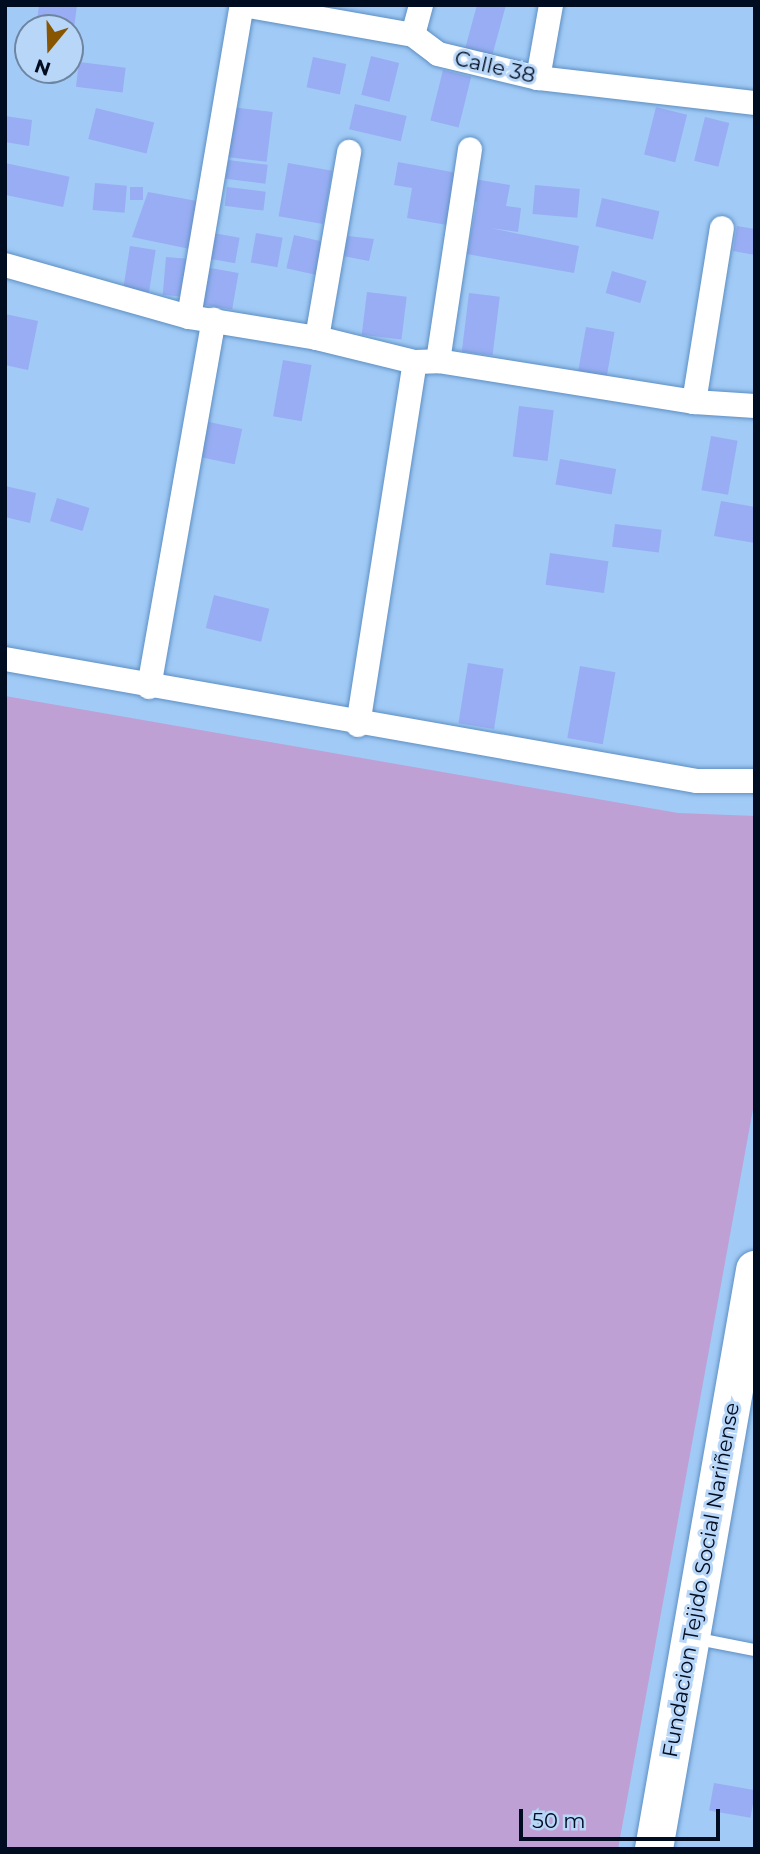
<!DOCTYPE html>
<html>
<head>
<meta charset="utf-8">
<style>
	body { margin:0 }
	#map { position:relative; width:760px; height:1854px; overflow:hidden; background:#a1caf6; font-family:Montserrat,sans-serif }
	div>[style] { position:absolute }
	.green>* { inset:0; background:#bea0d4 }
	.building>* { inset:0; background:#98adf3; transform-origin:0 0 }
	.roads { filter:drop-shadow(0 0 2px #5d8fc3) drop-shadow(0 0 2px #5d8fc3) }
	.service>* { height:12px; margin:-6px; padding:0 6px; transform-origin:6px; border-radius:6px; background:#fff }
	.minor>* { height:24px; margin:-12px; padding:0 12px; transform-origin:12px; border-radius:12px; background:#fff }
	.primary>* { height:38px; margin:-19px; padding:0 19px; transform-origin:19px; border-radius:19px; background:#fff }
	span { translate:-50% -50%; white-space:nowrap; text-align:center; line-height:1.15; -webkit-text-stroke:6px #b8d6f8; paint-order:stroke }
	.street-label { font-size:21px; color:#000c1f }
	.frame { position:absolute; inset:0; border:7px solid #000c1f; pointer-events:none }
	.north { position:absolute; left:14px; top:14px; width:70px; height:70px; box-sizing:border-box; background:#b8d6f8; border:2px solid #6e85a1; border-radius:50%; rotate:199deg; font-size:19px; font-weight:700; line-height:28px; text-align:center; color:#000c1f }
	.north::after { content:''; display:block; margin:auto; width:24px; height:32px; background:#885600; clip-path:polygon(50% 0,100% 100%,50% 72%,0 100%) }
	.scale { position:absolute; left:519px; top:1809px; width:201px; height:32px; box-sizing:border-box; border:4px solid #000c1f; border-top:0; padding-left:9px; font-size:21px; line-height:24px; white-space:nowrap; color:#000c1f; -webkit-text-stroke:5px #b8d6f8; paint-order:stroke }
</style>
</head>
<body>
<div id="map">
	<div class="green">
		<div style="clip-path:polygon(5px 696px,678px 813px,755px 816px,755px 1098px,618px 1849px,5px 1849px)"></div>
	</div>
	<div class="building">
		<div style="clip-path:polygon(39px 5px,77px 5px,72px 44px,70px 28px,36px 28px)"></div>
		<div style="clip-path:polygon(477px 5px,506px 5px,492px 56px,465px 49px)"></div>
		<div style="left:371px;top:56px;width:29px;height:40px;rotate:14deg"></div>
		<div style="left:313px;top:57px;width:34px;height:31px;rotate:12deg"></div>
		<div style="left:79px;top:62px;width:47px;height:25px;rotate:7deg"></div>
		<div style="left:443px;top:70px;width:29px;height:52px;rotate:14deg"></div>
		<div style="left:355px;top:104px;width:53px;height:26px;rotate:13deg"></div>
		<div style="left:231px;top:107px;width:42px;height:50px;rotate:7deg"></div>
		<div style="left:656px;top:107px;width:32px;height:49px;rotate:14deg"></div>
		<div style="left:96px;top:108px;width:60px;height:32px;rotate:14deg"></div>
		<div style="clip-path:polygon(5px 116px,32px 120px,29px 146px,5px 142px)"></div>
		<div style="left:705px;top:117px;width:25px;height:45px;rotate:14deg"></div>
		<div style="left:228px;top:160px;width:40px;height:19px;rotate:7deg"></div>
		<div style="clip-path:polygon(398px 162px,457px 173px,447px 225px,407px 218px,412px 188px,394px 185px)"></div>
		<div style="left:5px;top:163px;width:66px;height:31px;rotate:12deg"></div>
		<div style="left:288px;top:163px;width:45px;height:54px;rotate:10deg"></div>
		<div style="clip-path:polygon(474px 179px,510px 185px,506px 206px,521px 208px,518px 232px,490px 228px,579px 246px,574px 273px,467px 254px,477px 202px,470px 200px)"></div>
		<div style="left:95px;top:183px;width:32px;height:27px;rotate:5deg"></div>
		<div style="left:535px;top:185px;width:45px;height:29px;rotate:5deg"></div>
		<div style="left:130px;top:187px;width:13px;height:13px"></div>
		<div style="left:227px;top:187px;width:39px;height:19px;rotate:7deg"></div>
		<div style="clip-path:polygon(148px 192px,197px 201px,195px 250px,132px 237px)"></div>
		<div style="left:602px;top:198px;width:59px;height:29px;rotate:13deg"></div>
		<div style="clip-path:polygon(737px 226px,755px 229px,755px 255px,733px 251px)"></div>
		<div style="left:213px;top:233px;width:27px;height:26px;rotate:10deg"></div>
		<div style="left:256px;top:233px;width:27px;height:30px;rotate:10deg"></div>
		<div style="left:294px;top:235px;width:32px;height:34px;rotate:13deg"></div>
		<div style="clip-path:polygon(348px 236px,374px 239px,369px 261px,343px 256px)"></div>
		<div style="left:130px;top:246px;width:26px;height:43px;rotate:9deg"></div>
		<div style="left:166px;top:257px;width:21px;height:38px;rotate:5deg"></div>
		<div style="left:210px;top:268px;width:29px;height:37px;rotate:10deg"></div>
		<div style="left:612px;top:271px;width:36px;height:23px;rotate:16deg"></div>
		<div style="left:367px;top:292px;width:40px;height:43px;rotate:7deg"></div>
		<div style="left:469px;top:293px;width:31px;height:59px;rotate:7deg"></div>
		<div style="clip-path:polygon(5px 314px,38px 321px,28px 370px,5px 365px)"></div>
		<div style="left:586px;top:327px;width:29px;height:45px;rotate:10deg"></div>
		<div style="left:283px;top:360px;width:29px;height:57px;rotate:10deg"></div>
		<div style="left:519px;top:406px;width:35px;height:51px;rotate:7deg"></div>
		<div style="left:204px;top:421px;width:39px;height:36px;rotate:12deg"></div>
		<div style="left:711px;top:436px;width:27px;height:55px;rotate:10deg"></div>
		<div style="left:560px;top:459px;width:57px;height:26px;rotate:10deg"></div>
		<div style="clip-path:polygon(5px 486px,36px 493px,30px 523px,5px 517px)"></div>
		<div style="left:57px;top:498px;width:34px;height:24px;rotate:17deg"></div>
		<div style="clip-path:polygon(721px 501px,755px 507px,755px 543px,714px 536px)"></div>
		<div style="left:615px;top:524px;width:47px;height:23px;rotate:7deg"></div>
		<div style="left:550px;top:553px;width:59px;height:32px;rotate:8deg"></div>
		<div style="left:214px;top:595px;width:57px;height:34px;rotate:14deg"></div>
		<div style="left:468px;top:663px;width:36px;height:61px;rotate:9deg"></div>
		<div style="left:580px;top:666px;width:36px;height:73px;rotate:10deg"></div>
		<div style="left:714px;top:1783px;width:42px;height:28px;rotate:10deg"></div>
	</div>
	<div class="roads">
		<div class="service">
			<div style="left:693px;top:1638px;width:63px;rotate:11deg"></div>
		</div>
		<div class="minor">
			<div style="left:243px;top:5px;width:173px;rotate:10deg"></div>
			<div style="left:413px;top:35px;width:31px;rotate:37deg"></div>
			<div style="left:438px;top:54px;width:103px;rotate:13.5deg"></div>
			<div style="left:538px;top:78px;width:218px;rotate:6.6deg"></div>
			<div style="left:413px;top:35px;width:31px;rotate:-75deg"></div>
			<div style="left:538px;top:78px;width:74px;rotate:-79.9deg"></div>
			<div style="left:5px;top:265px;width:191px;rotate:15.8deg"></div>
			<div style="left:189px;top:317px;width:130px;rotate:9.3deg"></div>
			<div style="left:317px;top:338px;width:101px;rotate:13.8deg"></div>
			<div style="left:415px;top:362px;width:23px;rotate:-2deg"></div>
			<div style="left:438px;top:361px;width:259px;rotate:9.1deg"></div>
			<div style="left:694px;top:402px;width:61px;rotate:3.8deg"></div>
			<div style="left:189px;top:317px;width:316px;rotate:-80.4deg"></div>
			<div style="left:317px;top:338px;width:189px;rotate:-80.2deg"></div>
			<div style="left:438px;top:361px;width:214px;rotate:-81.4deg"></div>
			<div style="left:694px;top:402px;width:176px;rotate:-80.9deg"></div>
			<div style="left:5px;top:659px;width:703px;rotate:10deg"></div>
			<div style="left:697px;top:781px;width:58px"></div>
			<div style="left:149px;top:687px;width:373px;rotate:-80deg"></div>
			<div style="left:358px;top:725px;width:367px;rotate:-81.1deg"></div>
		</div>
		<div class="primary">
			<div style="left:654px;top:1849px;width:588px;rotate:-80.1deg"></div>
		</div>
	</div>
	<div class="street-label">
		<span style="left:495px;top:67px;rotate:13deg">Calle 38</span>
		<span style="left:701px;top:1580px;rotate:-80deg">Fundacion Tejido Social Nariñense</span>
	</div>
	<div class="frame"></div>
	<div class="north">N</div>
	<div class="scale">50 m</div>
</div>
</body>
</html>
